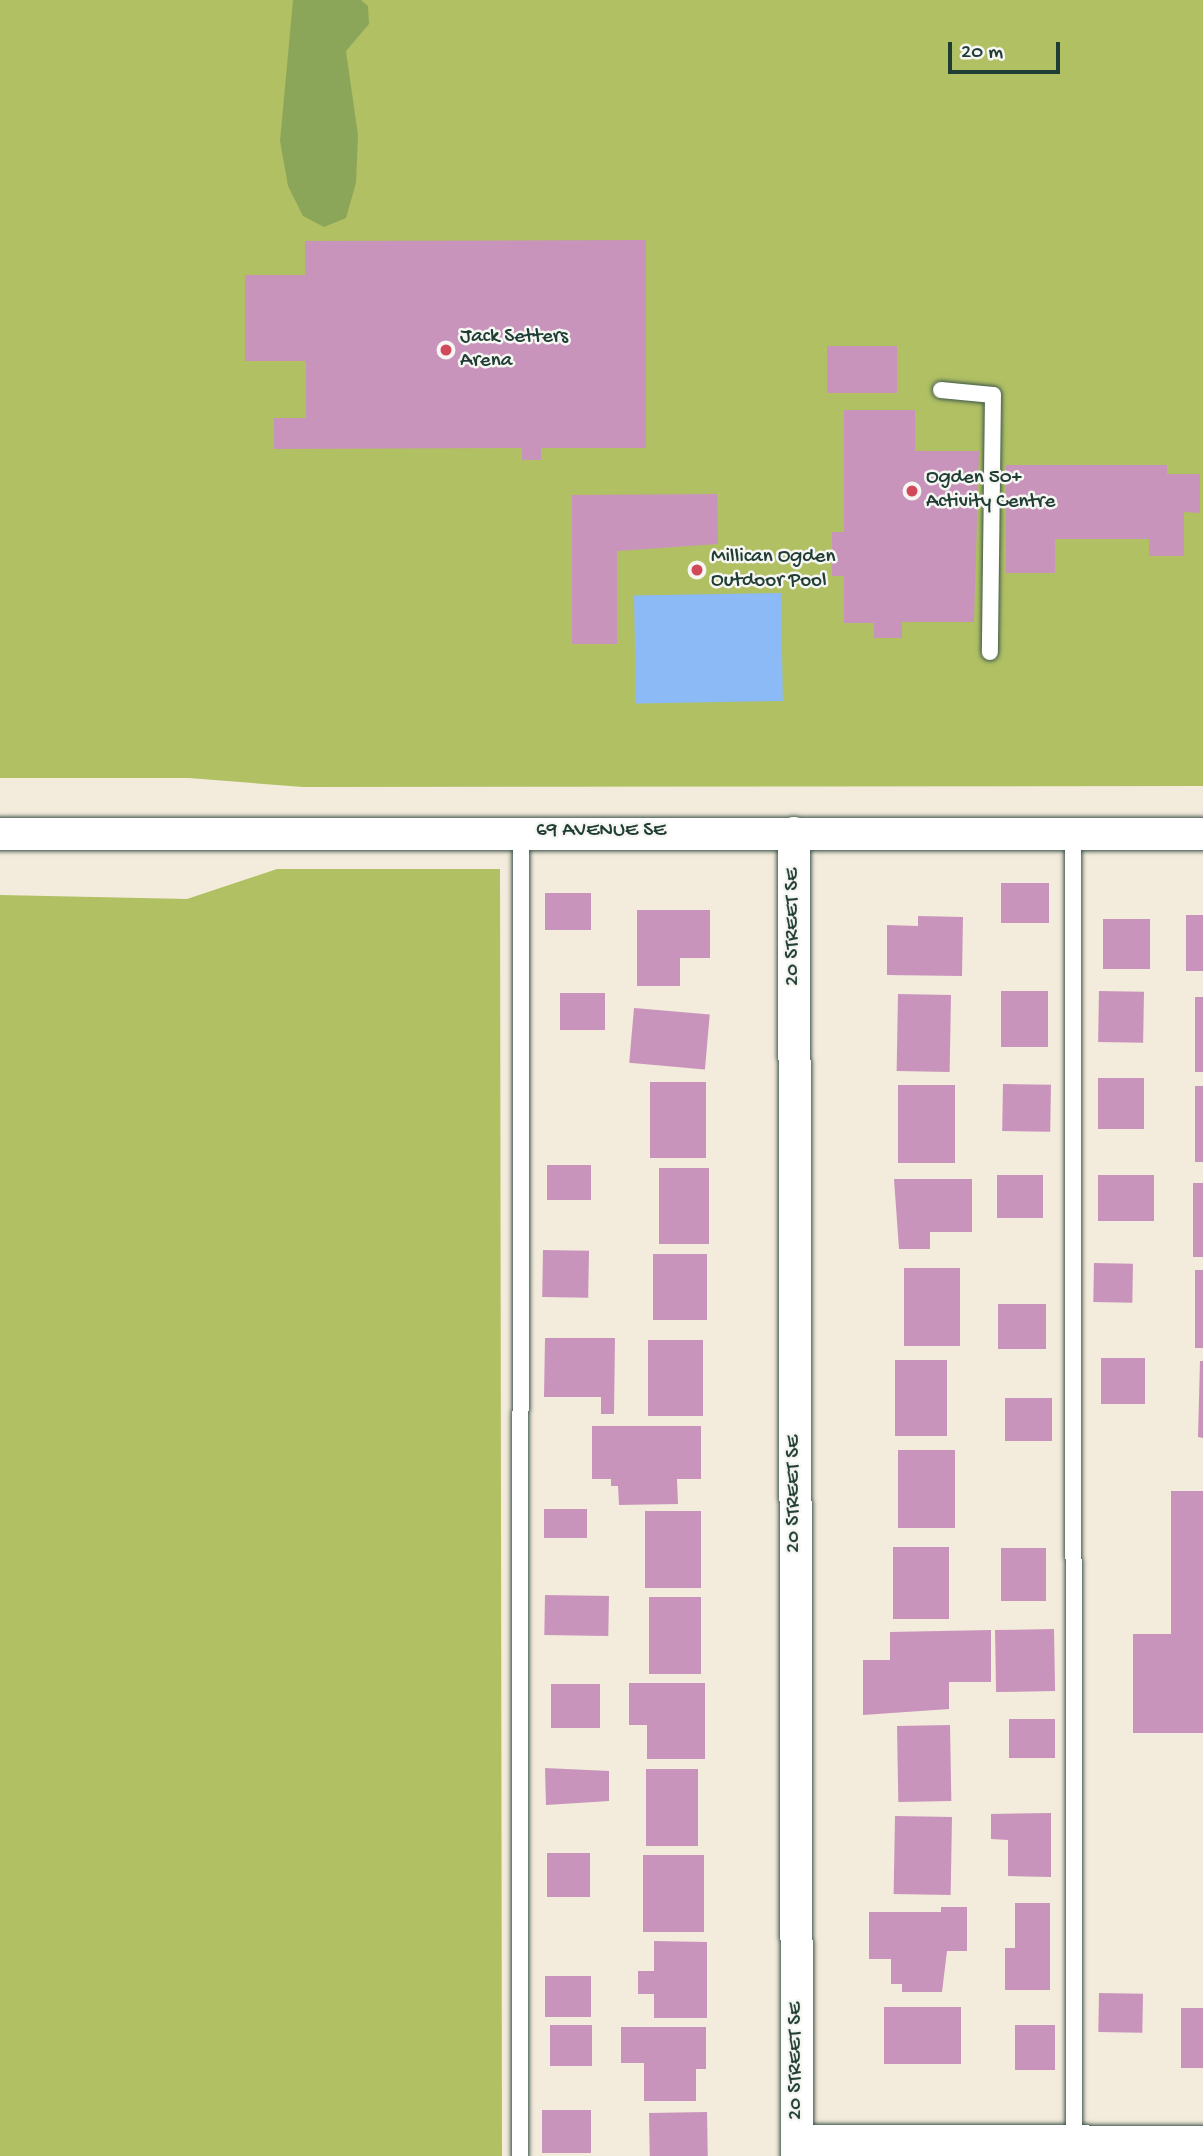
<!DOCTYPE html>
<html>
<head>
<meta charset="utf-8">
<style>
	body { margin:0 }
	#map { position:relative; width:1203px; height:2156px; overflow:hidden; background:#f3ebdb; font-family:"Gochi Hand",sans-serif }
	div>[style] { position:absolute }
	.green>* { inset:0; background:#b0c063 }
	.forest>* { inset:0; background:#8ca659 }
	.water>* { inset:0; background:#8bbaf6; transform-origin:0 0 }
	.building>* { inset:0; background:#c994bc; transform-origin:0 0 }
	.roads { filter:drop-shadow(0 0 2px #3f574d) drop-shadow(0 0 2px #3f574d) }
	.service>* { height:16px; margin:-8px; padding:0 8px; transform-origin:8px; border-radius:8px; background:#fff }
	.minor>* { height:32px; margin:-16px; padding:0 16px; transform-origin:16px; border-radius:16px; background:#fff }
	.dots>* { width:19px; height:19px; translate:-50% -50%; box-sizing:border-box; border:4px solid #f6f6f2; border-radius:50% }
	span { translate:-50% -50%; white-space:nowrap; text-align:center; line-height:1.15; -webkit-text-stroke:5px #f6f6f2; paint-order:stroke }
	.poi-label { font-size:21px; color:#1f3d34 }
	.left { translate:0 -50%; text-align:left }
	.street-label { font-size:21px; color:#1f3d34 }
	.scale { position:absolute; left:948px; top:42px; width:112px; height:32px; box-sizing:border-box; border:4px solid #1f3d34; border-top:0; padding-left:9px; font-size:21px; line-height:24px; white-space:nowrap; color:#1f3d34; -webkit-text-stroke:5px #f6f6f2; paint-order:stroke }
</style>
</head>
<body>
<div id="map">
	<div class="green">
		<div style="clip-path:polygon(0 0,1203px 0,1203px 786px,303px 787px,189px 778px,0 778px)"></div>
		<div style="clip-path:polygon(277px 869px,500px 869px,502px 2156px,0 2156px,0 895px,187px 899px)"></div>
	</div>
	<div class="forest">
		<div style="clip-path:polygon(293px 0,361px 0,368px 6px,369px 24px,346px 51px,358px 135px,356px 183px,346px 218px,324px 227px,303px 216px,288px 186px,280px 141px)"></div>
	</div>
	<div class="water">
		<div style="left:781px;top:593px;width:108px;height:147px;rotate:89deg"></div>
	</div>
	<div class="building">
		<div style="clip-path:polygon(646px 240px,646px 448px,541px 448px,541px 460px,522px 460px,522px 448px,274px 449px,274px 418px,306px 418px,306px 361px,245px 361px,245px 275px,305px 275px,305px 241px)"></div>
		<div style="left:827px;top:346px;width:70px;height:47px"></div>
		<div style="clip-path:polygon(844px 410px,915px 410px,915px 451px,979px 451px,974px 622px,902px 622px,902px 638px,874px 638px,874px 623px,844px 623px,844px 576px,832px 576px,832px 532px,844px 532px)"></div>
		<div style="clip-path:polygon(1006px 465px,1167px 465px,1167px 474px,1200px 474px,1200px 513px,1184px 512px,1184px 556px,1149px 556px,1149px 539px,1055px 539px,1055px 573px,1006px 573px)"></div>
		<div style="clip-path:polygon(717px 494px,718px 544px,617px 551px,617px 644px,572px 644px,572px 495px)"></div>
		<div style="left:1001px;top:883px;width:48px;height:40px"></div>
		<div style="left:545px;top:893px;width:46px;height:37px"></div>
		<div style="clip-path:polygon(637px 910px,710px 910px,710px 958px,680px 958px,680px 986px,637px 986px)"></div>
		<div style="left:1186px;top:915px;width:17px;height:56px"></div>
		<div style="clip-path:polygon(918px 916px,963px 917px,962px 976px,887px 975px,887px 925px,918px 926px)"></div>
		<div style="left:1103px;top:919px;width:47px;height:50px"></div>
		<div style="left:1001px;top:991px;width:47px;height:56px"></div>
		<div style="left:1099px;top:991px;width:45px;height:51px;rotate:1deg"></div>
		<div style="left:560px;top:993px;width:45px;height:37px"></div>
		<div style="left:898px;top:994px;width:53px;height:77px;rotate:1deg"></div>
		<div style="left:1195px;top:997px;width:8px;height:75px"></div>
		<div style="left:634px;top:1008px;width:76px;height:55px;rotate:5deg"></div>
		<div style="left:1098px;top:1078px;width:46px;height:51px"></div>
		<div style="left:650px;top:1082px;width:56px;height:76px"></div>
		<div style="left:1003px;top:1084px;width:48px;height:47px;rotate:1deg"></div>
		<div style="left:898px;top:1085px;width:57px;height:78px"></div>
		<div style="left:1195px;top:1086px;width:8px;height:76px"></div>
		<div style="left:547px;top:1165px;width:44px;height:35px"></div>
		<div style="left:659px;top:1168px;width:50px;height:76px"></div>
		<div style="left:1043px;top:1175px;width:43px;height:46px;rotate:90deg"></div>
		<div style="left:1098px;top:1175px;width:56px;height:46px"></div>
		<div style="clip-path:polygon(894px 1179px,972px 1179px,972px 1232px,930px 1232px,930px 1249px,899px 1249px)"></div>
		<div style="left:1193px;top:1183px;width:10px;height:74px"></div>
		<div style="left:543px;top:1250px;width:46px;height:47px;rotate:1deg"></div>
		<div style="left:653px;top:1254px;width:54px;height:66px"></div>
		<div style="left:1094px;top:1263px;width:39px;height:39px;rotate:1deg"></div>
		<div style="left:904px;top:1268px;width:56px;height:78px"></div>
		<div style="left:1195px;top:1270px;width:8px;height:78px"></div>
		<div style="left:1046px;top:1304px;width:45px;height:48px;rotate:90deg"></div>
		<div style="clip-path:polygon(545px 1338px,615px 1338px,614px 1414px,601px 1414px,601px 1397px,544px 1397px)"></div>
		<div style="left:648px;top:1340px;width:55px;height:76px"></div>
		<div style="left:1101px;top:1358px;width:44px;height:46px"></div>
		<div style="left:895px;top:1360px;width:52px;height:76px"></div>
		<div style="clip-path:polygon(1200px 1361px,1203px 1361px,1203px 1438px,1198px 1437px)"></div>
		<div style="left:1052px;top:1398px;width:43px;height:47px;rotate:90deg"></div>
		<div style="clip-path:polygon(592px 1426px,701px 1426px,701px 1479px,677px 1479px,678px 1504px,619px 1505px,618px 1486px,611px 1486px,611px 1479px,592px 1479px)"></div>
		<div style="left:898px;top:1450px;width:57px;height:78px"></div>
		<div style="clip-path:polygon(1171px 1491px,1203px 1491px,1203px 1733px,1133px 1733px,1133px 1634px,1171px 1634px)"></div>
		<div style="left:544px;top:1509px;width:43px;height:29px"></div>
		<div style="left:701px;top:1511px;width:77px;height:56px;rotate:90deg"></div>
		<div style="left:893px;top:1547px;width:56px;height:72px"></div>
		<div style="left:1001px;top:1548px;width:45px;height:53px"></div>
		<div style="left:545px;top:1595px;width:64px;height:40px;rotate:1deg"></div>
		<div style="left:649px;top:1597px;width:52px;height:77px"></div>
		<div style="left:1054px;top:1629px;width:62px;height:59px;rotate:89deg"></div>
		<div style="clip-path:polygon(991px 1630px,991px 1682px,949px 1682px,949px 1709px,863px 1715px,863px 1660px,890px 1660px,890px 1632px)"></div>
		<div style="clip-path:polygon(629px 1683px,705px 1683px,705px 1759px,647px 1759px,647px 1725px,629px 1725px)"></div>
		<div style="left:551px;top:1684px;width:49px;height:44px"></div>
		<div style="left:1009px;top:1719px;width:46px;height:39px"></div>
		<div style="left:950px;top:1725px;width:76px;height:53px;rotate:89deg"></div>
		<div style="clip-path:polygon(545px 1768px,609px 1771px,609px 1801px,546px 1805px)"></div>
		<div style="left:646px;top:1769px;width:52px;height:77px"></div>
		<div style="clip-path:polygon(1051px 1813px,1051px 1877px,1008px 1876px,1008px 1840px,991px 1839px,991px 1814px)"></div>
		<div style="left:895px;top:1816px;width:57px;height:78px;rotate:1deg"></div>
		<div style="left:547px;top:1853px;width:43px;height:44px"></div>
		<div style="left:643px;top:1855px;width:61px;height:77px"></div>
		<div style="clip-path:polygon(1015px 1903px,1050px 1903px,1050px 1990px,1005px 1990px,1005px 1948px,1015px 1948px)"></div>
		<div style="clip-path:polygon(941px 1907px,967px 1907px,967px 1951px,947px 1951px,942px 1992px,902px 1992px,902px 1984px,891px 1984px,891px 1959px,869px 1959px,869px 1912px,941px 1912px)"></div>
		<div style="clip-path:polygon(654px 1941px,707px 1942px,707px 2018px,654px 2018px,654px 1994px,638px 1994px,638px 1971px,654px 1971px)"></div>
		<div style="left:545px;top:1976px;width:46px;height:41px"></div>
		<div style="left:1099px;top:1993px;width:44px;height:39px;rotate:1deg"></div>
		<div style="left:884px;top:2007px;width:77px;height:57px"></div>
		<div style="left:1181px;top:2008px;width:22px;height:60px"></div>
		<div style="left:550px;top:2025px;width:42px;height:41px"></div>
		<div style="left:1015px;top:2025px;width:40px;height:45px"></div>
		<div style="clip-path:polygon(621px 2027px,706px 2027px,706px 2069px,696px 2069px,696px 2101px,644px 2101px,644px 2063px,621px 2063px)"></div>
		<div style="left:542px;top:2110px;width:49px;height:43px"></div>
		<div style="left:707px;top:2112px;width:44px;height:58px;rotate:89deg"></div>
	</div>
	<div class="roads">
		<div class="service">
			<div style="left:941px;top:390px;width:52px;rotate:5.5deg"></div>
			<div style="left:993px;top:395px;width:257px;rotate:90.7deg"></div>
			<div style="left:1073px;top:833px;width:1314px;rotate:89.96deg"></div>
			<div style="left:520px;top:2156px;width:1324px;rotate:-89.96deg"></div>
		</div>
		<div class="minor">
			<div style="left:794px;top:833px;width:1323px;rotate:89.87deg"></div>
			<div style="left:0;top:834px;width:1203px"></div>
			<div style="left:797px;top:2141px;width:406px;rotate:0.1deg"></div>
		</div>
	</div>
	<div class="dots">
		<div style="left:446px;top:350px;background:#d1495b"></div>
		<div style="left:912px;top:491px;background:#d1495b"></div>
		<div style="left:697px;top:570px;background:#d1495b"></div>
	</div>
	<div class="poi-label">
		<span class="left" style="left:460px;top:350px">Jack Setters<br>Arena</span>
		<span class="left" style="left:926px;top:491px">Ogden 50+<br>Activity Centre</span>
		<span class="left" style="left:711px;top:570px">Millican Ogden<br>Outdoor Pool</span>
	</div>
	<div class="street-label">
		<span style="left:601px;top:832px">69 AVENUE SE</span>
		<span style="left:794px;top:927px;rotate:-90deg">20 STREET SE</span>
		<span style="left:795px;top:1494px;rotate:-90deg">20 STREET SE</span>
		<span style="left:797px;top:2061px;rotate:-90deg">20 STREET SE</span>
	</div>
	<div class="scale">20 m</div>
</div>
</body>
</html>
